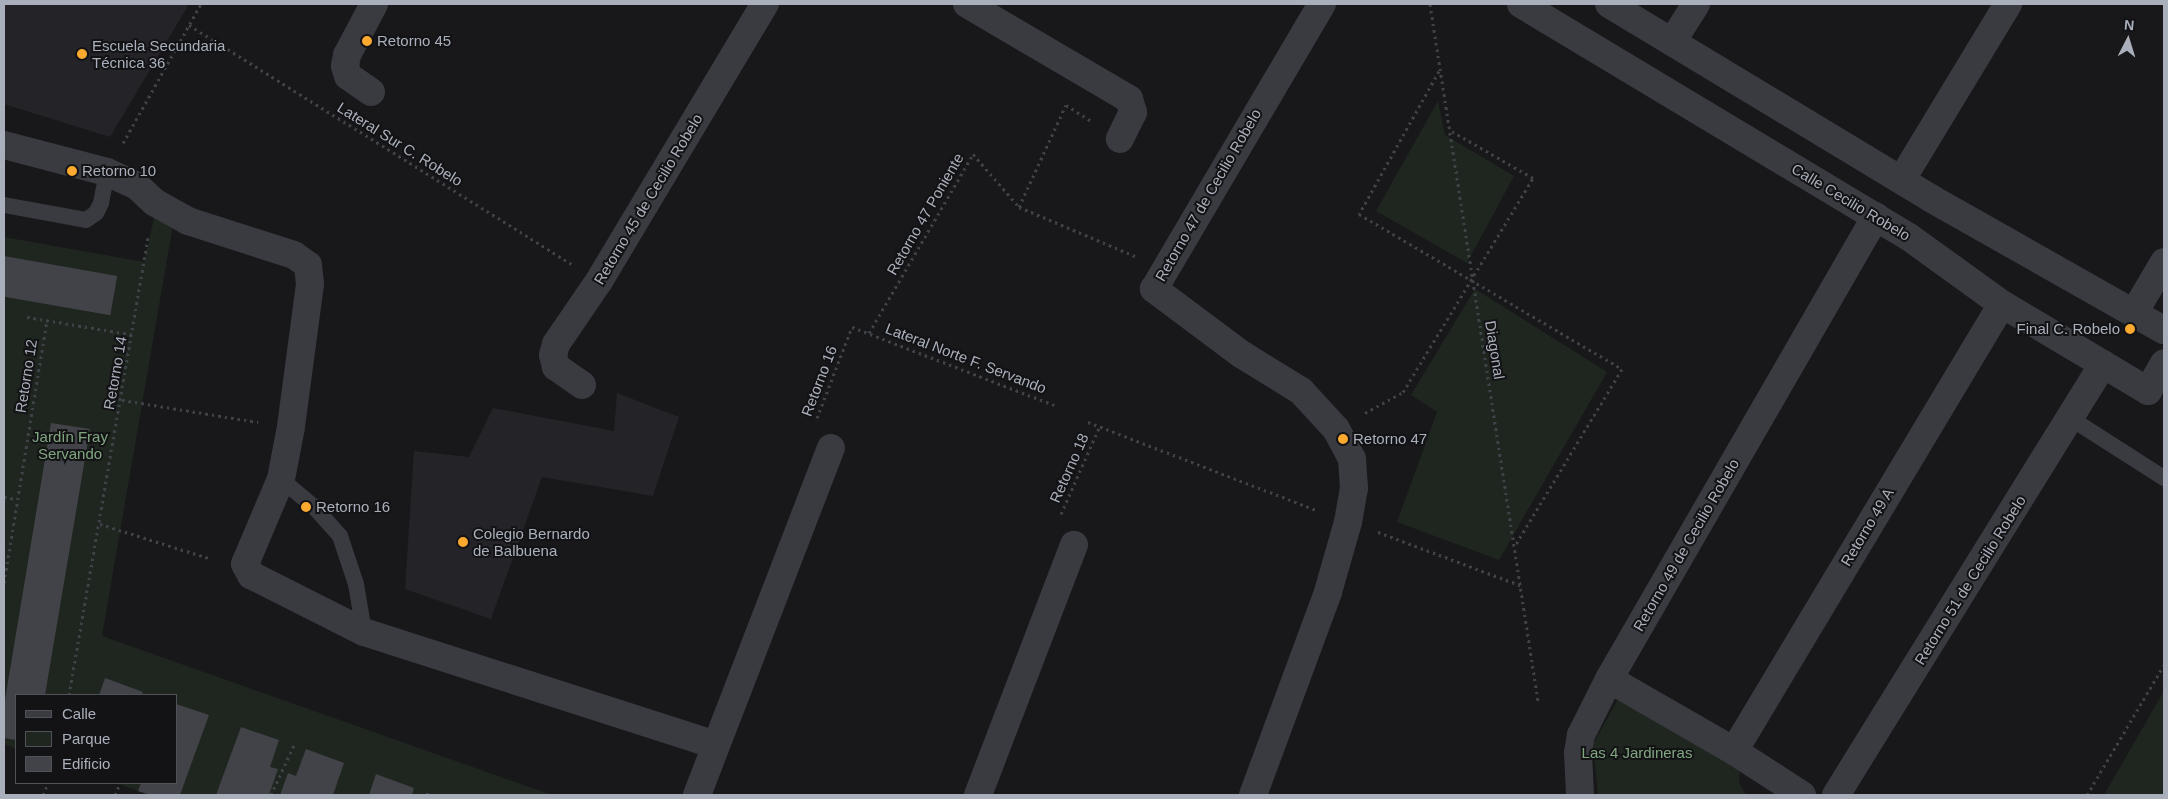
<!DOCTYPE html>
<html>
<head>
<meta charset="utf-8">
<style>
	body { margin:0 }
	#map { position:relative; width:2168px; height:799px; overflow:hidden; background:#18181b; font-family:Helvetica,sans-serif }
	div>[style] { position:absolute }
	.built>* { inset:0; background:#242428 }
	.green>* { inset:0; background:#1e261f }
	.building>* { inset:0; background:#424348; transform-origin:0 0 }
	.path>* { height:3px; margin-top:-1.5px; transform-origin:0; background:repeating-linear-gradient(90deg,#3f4247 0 2.5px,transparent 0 6.5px) }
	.service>* { height:16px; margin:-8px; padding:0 8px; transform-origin:8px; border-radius:8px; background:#393b40 }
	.minor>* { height:28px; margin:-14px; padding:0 14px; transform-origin:14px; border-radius:14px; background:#393b40 }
	.dots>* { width:14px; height:14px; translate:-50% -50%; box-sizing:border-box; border:2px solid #131316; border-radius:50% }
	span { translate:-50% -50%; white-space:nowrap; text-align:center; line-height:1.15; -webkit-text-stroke:4px #131316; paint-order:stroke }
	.poi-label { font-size:15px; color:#aab0bb }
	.left { translate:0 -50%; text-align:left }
	.right { translate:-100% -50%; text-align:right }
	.street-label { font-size:15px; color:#aab0bb }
	.park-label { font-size:15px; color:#80a780 }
	.frame { position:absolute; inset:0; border:5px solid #aab0bb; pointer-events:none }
	.legend { position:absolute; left:15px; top:694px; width:162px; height:90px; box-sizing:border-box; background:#131316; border:1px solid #4f5258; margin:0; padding:6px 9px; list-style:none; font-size:15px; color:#aab0bb }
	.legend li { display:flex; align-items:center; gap:10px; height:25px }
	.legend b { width:25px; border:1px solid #4f5258 }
	.north { position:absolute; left:2103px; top:15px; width:50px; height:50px; -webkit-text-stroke:4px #131316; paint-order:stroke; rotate:5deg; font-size:14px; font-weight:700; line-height:20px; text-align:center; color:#aab0bb }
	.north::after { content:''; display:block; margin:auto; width:18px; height:22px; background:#aab0bb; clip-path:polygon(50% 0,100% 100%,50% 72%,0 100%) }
</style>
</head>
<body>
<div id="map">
	<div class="built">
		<div style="clip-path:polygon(4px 4px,189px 4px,110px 137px,4px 104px)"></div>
		<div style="clip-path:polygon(617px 393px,679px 417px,653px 496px,542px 477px,491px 619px,405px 589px,414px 451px,469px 457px,493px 408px,614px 431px)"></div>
	</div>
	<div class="green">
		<div style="clip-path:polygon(1438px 101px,1445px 135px,1514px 176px,1467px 263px,1376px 211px)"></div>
		<div style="clip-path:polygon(155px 214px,174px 219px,102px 636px,552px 795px,150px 795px,116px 783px,176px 783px,176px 695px,16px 695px,16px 749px,4px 744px,4px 237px,144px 262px)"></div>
		<div style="clip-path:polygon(1475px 289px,1607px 372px,1499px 560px,1397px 522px,1437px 412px,1411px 395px)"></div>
		<div style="clip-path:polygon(2164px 691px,2164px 795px,2104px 795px)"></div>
		<div style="clip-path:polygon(1621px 694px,1740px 765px,1739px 783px,1746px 795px,1598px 795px,1593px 744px)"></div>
	</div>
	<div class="building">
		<div style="left:4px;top:256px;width:115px;height:40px;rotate:10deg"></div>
		<div style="clip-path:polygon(51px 423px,90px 429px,45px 695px,16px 695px,16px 740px,4px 738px,4px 706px)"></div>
		<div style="clip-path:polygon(105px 678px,143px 692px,142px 695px,99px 695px)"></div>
		<div style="clip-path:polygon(176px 704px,209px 715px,180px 795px,150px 795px,138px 791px,141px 783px,176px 783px)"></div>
		<div style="clip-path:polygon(241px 727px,279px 740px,270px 767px,278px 769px,269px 795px,216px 795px)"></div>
		<div style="clip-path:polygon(306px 749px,344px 763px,333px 795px,280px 795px,288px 773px,296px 776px)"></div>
		<div style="clip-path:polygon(376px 774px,414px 788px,412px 795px,369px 795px)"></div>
	</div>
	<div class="path">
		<div style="left:1430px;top:4px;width:705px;rotate:81.19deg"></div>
		<div style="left:189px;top:25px;width:451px;rotate:32deg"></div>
		<div style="left:1439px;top:71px;width:164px;rotate:119.2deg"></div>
		<div style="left:1359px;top:214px;width:305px;rotate:30.5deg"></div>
		<div style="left:1622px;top:369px;width:208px;rotate:121.2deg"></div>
		<div style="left:123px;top:143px;width:159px;rotate:-60.7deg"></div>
		<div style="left:1019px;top:207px;width:112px;rotate:-65.3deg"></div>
		<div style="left:1066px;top:105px;width:31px;rotate:32deg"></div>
		<div style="left:27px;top:317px;width:109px;rotate:9.5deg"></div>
		<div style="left:869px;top:333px;width:207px;rotate:-59.8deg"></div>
		<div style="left:973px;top:154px;width:70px;rotate:49deg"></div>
		<div style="left:1019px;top:207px;width:126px;rotate:22.9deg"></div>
		<div style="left:122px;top:400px;width:138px;rotate:9.2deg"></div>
		<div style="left:1365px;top:413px;width:43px;rotate:-28.9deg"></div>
		<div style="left:1403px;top:392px;width:250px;rotate:-58.7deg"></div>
		<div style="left:1533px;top:178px;width:96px;rotate:-150deg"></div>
		<div style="left:817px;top:418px;width:97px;rotate:-69deg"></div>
		<div style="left:852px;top:327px;width:217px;rotate:21.1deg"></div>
		<div style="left:1088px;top:422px;width:244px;rotate:21.1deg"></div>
		<div style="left:4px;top:497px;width:13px;rotate:9deg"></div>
		<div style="left:1061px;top:514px;width:94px;rotate:-66.2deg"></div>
		<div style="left:100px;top:524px;width:117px;rotate:17.4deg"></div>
		<div style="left:1378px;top:532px;width:152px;rotate:20.5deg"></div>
		<div style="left:4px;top:583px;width:266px;rotate:-80.7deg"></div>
		<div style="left:69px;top:695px;width:464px;rotate:-80.2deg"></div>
		<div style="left:43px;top:795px;width:13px;rotate:-67deg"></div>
		<div style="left:115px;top:795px;width:13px;rotate:-67deg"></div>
		<div style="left:271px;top:795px;width:55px;rotate:-65.3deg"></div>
		<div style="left:427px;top:795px;width:3px;rotate:-72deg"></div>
		<div style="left:2087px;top:795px;width:151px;rotate:-59.4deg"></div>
	</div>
	<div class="service">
		<div style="left:4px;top:205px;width:83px;rotate:10.4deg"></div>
		<div style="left:86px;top:220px;width:12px;rotate:-35deg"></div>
		<div style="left:96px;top:213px;width:11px;rotate:-63deg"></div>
		<div style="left:101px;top:203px;width:32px;rotate:-79deg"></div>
		<div style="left:2070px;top:418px;width:112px;rotate:32.6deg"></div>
		<div style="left:281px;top:479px;width:43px;rotate:40.3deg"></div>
		<div style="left:314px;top:507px;width:39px;rotate:48deg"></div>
		<div style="left:340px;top:536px;width:51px;rotate:71.6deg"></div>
		<div style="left:356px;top:584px;width:49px;rotate:80.5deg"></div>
	</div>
	<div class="minor">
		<div style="left:967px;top:4px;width:188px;rotate:30.4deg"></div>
		<div style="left:1129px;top:99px;width:14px;rotate:73deg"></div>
		<div style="left:1133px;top:112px;width:30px;rotate:116deg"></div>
		<div style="left:1521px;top:4px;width:453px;rotate:31deg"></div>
		<div style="left:1909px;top:237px;width:115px;rotate:35.8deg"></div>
		<div style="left:2002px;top:304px;width:170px;rotate:30.8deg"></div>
		<div style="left:2148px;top:391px;width:32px;rotate:-60deg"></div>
		<div style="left:1609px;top:4px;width:377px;rotate:31.1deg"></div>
		<div style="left:1932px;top:199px;width:266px;rotate:29.5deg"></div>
		<div style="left:1672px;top:42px;width:45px;rotate:-57.7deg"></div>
		<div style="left:371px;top:92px;width:28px;rotate:-145deg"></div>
		<div style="left:348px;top:76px;width:10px;rotate:-107deg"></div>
		<div style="left:345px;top:66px;width:11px;rotate:-80deg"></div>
		<div style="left:347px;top:55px;width:58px;rotate:-62.1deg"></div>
		<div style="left:4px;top:145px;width:106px;rotate:14.7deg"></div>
		<div style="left:107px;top:172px;width:33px;rotate:25deg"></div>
		<div style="left:137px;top:186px;width:23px;rotate:43deg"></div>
		<div style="left:154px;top:202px;width:39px;rotate:29deg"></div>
		<div style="left:188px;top:221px;width:111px;rotate:17.8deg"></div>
		<div style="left:294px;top:255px;width:17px;rotate:36deg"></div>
		<div style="left:308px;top:265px;width:19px;rotate:84deg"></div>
		<div style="left:310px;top:284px;width:144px;rotate:97.6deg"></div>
		<div style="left:291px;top:427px;width:53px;rotate:100.9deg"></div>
		<div style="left:281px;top:479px;width:92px;rotate:113deg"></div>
		<div style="left:245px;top:564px;width:13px;rotate:61deg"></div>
		<div style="left:251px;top:575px;width:127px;rotate:26.8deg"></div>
		<div style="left:364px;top:632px;width:369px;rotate:17.8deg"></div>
		<div style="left:1902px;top:179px;width:205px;rotate:-58.8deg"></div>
		<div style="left:2134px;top:313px;width:59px;rotate:-59.5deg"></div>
		<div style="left:582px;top:385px;width:32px;rotate:-145deg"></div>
		<div style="left:556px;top:367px;width:12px;rotate:-104deg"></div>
		<div style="left:553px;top:355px;width:11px;rotate:-75deg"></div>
		<div style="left:556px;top:344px;width:76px;rotate:-55.7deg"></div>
		<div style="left:599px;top:281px;width:323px;rotate:-59.1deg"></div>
		<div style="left:1734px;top:751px;width:521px;rotate:-59.06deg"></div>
		<div style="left:697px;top:795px;width:372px;rotate:-68.9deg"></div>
		<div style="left:978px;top:795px;width:268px;rotate:-69deg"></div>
		<div style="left:1253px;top:795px;width:216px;rotate:-69.7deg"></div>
		<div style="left:1328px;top:592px;width:73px;rotate:-74.1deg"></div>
		<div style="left:1348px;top:522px;width:35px;rotate:-80deg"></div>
		<div style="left:1354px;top:488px;width:29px;rotate:-94deg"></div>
		<div style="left:1352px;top:459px;width:34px;rotate:-118deg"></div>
		<div style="left:1336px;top:429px;width:52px;rotate:-132.6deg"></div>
		<div style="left:1301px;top:391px;width:70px;rotate:-148.3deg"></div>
		<div style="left:1241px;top:354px;width:109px;rotate:-143.2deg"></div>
		<div style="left:1154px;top:289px;width:331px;rotate:-59.5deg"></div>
		<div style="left:1580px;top:795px;width:42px;rotate:-92.7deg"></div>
		<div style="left:1578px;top:753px;width:18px;rotate:-81deg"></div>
		<div style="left:1581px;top:735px;width:63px;rotate:-63.4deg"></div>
		<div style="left:1802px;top:795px;width:81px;rotate:-147.1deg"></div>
		<div style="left:1734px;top:751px;width:144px;rotate:-150.1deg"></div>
		<div style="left:1609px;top:679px;width:534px;rotate:-60.03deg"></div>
		<div style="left:1836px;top:795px;width:507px;rotate:-58.22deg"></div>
	</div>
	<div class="dots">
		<div style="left:367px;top:41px;background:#fcaa2f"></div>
		<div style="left:82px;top:54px;background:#fcaa2f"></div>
		<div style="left:72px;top:171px;background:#fcaa2f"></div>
		<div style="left:2130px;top:329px;background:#fcaa2f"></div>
		<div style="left:1343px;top:439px;background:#fcaa2f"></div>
		<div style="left:306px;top:507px;background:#fcaa2f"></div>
		<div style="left:463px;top:542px;background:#fcaa2f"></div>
	</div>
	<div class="poi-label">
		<span class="left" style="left:377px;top:41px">Retorno 45</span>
		<span class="left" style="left:92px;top:54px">Escuela Secundaria<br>Técnica 36</span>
		<span class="left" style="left:82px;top:171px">Retorno 10</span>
		<span class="right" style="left:2120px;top:329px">Final C. Robelo</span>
		<span class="left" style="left:1353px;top:439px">Retorno 47</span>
		<span class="left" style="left:316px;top:507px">Retorno 16</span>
		<span class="left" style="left:473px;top:542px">Colegio Bernardo<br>de Balbuena</span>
	</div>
	<div class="street-label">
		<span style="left:400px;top:144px;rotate:32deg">Lateral Sur C. Robelo</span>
		<span style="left:1208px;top:195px;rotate:-60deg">Retorno 47 de Cecilio Robelo</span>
		<span style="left:648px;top:199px;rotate:-59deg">Retorno 45 de Cecilio Robelo</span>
		<span style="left:1851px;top:202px;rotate:31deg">Calle Cecilio Robelo</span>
		<span style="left:925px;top:214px;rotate:-60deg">Retorno 47 Poniente</span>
		<span style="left:1495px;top:350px;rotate:81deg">Diagonal</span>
		<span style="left:966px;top:358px;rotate:21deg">Lateral Norte F. Servando</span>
		<span style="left:115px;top:373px;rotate:-80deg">Retorno 14</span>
		<span style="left:26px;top:376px;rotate:-81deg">Retorno 12</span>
		<span style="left:819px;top:381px;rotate:-69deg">Retorno 16</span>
		<span style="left:1069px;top:468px;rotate:-66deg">Retorno 18</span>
		<span style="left:1867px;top:527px;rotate:-59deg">Retorno 49 A</span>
		<span style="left:1686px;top:545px;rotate:-60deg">Retorno 49 de Cecilio Robelo</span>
		<span style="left:1970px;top:580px;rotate:-58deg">Retorno 51 de Cecilio Robelo</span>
	</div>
	<div class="park-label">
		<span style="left:70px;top:445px">Jardín Fray<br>Servando</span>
		<span style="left:1637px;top:753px">Las 4 Jardineras</span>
	</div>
	<div class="frame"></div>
	<ul class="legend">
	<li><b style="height:6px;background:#393b40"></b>Calle</li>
	<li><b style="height:14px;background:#1e261f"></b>Parque</li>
	<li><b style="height:14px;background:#424348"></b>Edificio</li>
	</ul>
	<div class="north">N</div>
</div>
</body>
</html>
